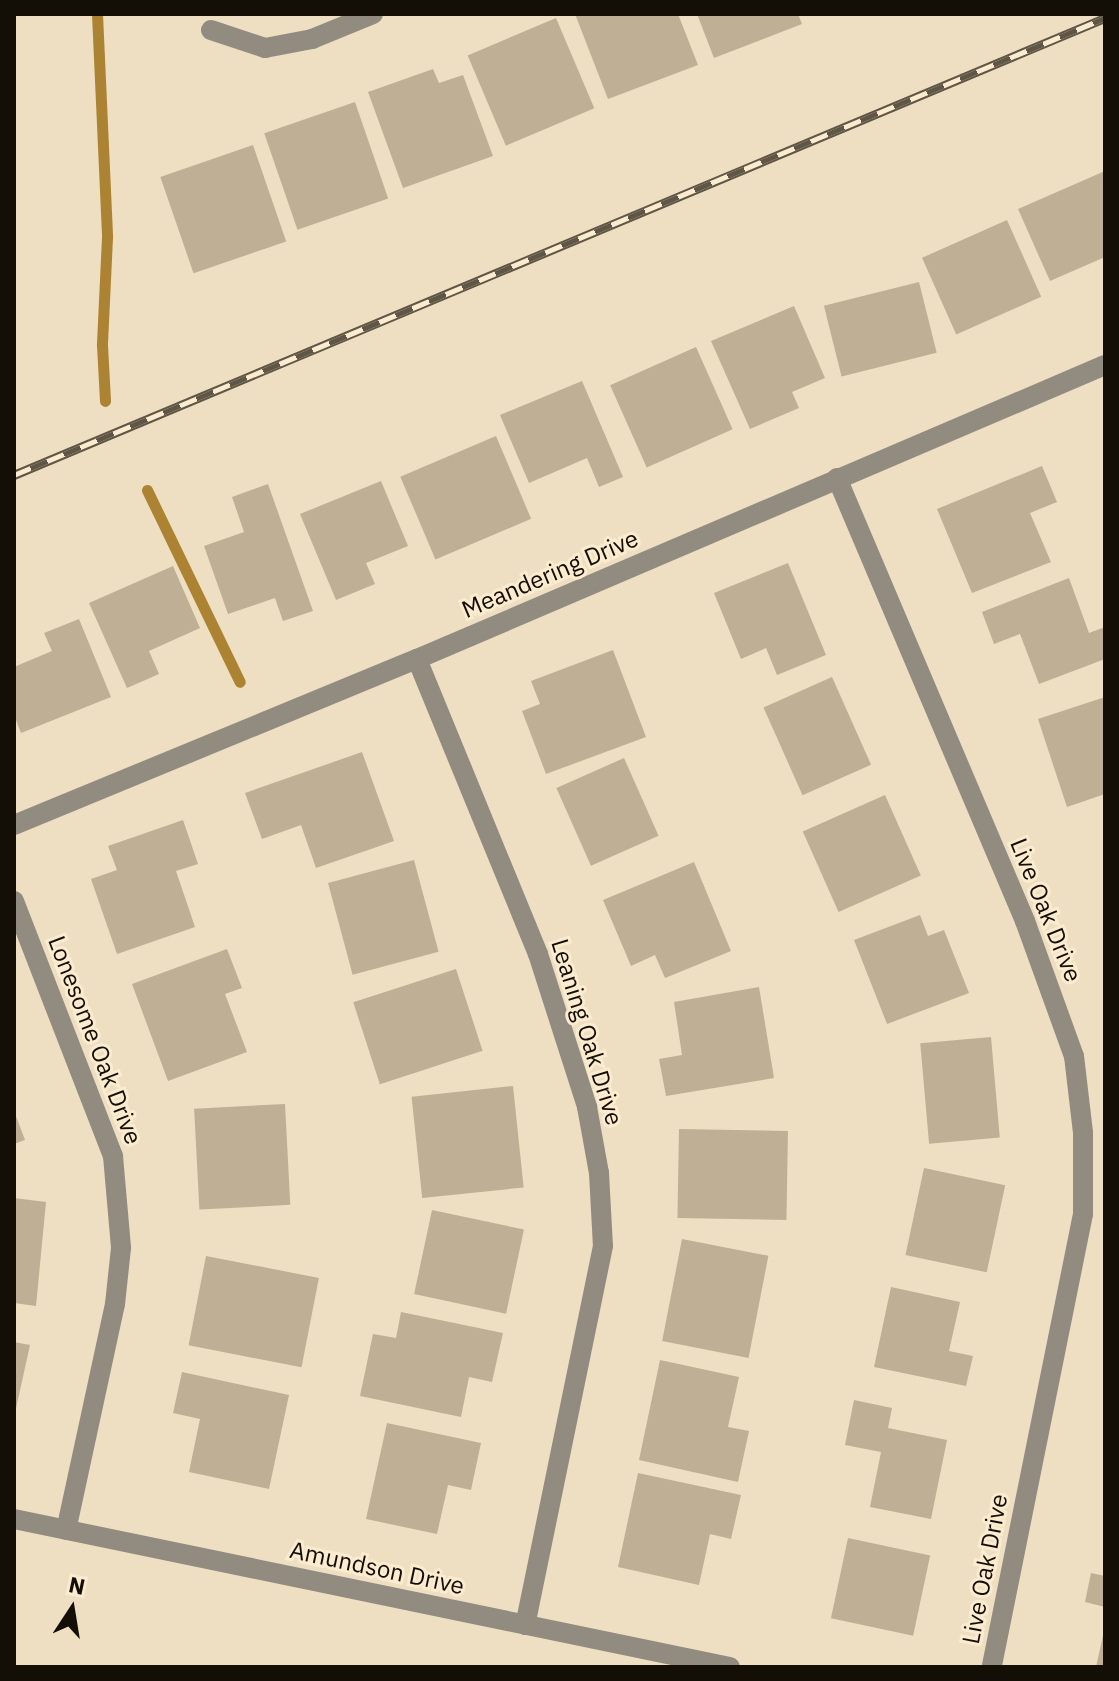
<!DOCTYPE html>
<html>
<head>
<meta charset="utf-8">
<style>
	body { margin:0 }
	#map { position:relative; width:1119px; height:1681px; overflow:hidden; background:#eedec2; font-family:"IBM Plex Sans",sans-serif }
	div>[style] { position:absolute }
	.stream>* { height:11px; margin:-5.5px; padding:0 5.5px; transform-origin:5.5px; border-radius:5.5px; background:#ab8333 }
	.building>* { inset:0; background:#bfaf95; transform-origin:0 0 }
	.minor>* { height:20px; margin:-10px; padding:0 10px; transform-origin:10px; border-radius:10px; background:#928b80 }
	.tertiary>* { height:20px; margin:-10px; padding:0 10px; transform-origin:10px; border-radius:10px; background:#928b80 }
	.rail>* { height:9px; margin-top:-4.5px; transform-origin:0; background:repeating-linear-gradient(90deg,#fbebcf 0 18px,#5f5646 0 36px); box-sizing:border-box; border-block:2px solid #5f5646 }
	span { translate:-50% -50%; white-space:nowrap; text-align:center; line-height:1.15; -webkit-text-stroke:6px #fbebcf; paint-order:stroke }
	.street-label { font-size:24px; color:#140f06 }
	.frame { position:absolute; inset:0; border:16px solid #140f06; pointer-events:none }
	.north { position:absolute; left:32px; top:1569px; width:80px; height:80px; -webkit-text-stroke:6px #fbebcf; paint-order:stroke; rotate:12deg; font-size:22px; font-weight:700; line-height:32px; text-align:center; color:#140f06 }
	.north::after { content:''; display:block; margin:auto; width:28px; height:36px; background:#140f06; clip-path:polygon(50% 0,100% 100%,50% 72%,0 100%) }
</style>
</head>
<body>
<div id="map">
	<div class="stream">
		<div style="left:97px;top:14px;width:223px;rotate:87.4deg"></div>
		<div style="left:107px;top:237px;width:108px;rotate:92.7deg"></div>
		<div style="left:102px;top:345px;width:56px;rotate:86.9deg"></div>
		<div style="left:147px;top:490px;width:213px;rotate:64.2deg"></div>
	</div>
	<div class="building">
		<div style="clip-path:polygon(575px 14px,678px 14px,698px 65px,608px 99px)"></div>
		<div style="clip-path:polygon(697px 14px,798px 14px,802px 24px,714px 58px)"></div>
		<div style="left:556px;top:18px;width:98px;height:96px;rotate:67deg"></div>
		<div style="clip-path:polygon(433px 69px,439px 83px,463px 75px,493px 156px,403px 188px,368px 92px)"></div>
		<div style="left:355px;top:102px;width:102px;height:96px;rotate:71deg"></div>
		<div style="left:253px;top:145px;width:102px;height:98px;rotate:71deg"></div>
		<div style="clip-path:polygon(1105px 171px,1105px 257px,1050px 281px,1018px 209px)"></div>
		<div style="left:1007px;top:220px;width:84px;height:93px;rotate:66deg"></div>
		<div style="left:919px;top:282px;width:73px;height:98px;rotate:76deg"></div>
		<div style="clip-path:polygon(794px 306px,825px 378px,792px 392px,799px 408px,750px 429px,711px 341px)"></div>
		<div style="left:696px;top:347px;width:90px;height:94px;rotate:66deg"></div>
		<div style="clip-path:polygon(582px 381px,623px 477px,599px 487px,587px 458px,529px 483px,500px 415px)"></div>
		<div style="left:496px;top:436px;width:90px;height:104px;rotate:67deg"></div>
		<div style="clip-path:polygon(1042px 466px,1057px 502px,1030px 513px,1051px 562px,972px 593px,937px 509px)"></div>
		<div style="clip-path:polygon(381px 481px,408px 546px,366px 563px,375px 584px,336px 600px,300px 514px)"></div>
		<div style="clip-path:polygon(268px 484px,313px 611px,283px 621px,275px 598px,228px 614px,204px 546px,244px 532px,232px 497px)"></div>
		<div style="clip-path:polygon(788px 563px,826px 655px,777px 675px,766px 648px,741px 659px,714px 593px)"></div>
		<div style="clip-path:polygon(173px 566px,200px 628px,149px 651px,159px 674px,127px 688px,89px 603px)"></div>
		<div style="clip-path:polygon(1069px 578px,1089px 633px,1105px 627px,1105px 659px,1039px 684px,1020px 634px,994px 644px,982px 612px)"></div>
		<div style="clip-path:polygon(79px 619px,111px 697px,21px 733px,14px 715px,14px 667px,52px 651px,44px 633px)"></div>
		<div style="clip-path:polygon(613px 650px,646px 737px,546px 774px,522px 711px,540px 704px,531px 681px)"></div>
		<div style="left:832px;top:677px;width:96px;height:75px;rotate:66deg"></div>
		<div style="clip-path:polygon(1105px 697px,1105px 794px,1067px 807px,1038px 719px)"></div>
		<div style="clip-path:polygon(362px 752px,394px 841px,316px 868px,301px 825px,262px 839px,245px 793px)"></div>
		<div style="left:624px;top:758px;width:85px;height:74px;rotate:66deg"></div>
		<div style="left:885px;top:795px;width:88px;height:90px;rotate:66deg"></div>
		<div style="clip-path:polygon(183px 820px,198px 864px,176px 871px,195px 927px,117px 954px,91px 879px,117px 870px,108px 846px)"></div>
		<div style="left:414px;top:860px;width:95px;height:89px;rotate:75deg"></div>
		<div style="clip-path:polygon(694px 862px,731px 951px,665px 978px,655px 955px,631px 966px,603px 900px)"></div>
		<div style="clip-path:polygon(920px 915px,928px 936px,944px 930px,969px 993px,887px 1024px,854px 940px)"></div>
		<div style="clip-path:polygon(227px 949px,242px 988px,225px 994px,247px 1052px,168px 1081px,132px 984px)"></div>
		<div style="left:456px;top:969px;width:86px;height:108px;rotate:72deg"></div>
		<div style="clip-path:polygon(759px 987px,774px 1078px,666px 1096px,659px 1059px,682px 1055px,674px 1002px)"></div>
		<div style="left:991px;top:1037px;width:101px;height:71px;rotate:85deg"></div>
		<div style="left:513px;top:1086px;width:102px;height:102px;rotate:84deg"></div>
		<div style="left:285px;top:1104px;width:101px;height:91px;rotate:87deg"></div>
		<div style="clip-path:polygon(14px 1111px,25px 1140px,14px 1144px)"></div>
		<div style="left:679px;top:1129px;width:109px;height:89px;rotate:1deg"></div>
		<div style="left:924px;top:1168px;width:83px;height:89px;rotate:12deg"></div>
		<div style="clip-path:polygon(14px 1198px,46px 1202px,36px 1306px,14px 1303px)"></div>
		<div style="left:432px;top:1210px;width:94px;height:86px;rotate:12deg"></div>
		<div style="left:682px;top:1239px;width:88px;height:104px;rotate:11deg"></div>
		<div style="left:206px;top:1256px;width:115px;height:91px;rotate:11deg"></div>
		<div style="clip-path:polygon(891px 1287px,960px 1302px,949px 1351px,973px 1356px,966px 1386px,874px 1367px)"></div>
		<div style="clip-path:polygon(401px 1312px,503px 1333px,492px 1382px,469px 1377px,461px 1417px,360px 1396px,373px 1334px,396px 1338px)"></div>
		<div style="clip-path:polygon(14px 1342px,30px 1345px,15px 1413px,14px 1413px)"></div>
		<div style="clip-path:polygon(660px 1360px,739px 1377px,728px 1427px,749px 1431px,738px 1482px,639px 1460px)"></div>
		<div style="clip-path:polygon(182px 1372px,289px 1395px,269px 1489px,189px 1472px,200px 1419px,173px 1413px)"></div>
		<div style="clip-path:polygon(854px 1400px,892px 1408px,888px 1428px,947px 1440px,931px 1519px,870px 1507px,881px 1452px,845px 1445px)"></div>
		<div style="clip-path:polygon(387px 1423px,481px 1443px,471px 1490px,448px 1485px,437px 1534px,366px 1519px)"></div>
		<div style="clip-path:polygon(638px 1473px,741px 1495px,731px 1539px,710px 1534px,699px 1585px,618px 1567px)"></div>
		<div style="left:848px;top:1538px;width:84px;height:82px;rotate:12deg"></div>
		<div style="clip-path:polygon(1091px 1573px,1105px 1576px,1105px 1607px,1085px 1602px)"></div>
		<div style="clip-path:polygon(1104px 1631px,1105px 1667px,1096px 1667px)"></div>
	</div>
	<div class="minor">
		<div style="left:211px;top:30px;width:57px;rotate:18.4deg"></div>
		<div style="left:265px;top:48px;width:48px;rotate:-10.8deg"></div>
		<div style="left:312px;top:39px;width:66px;rotate:-22.3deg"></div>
		<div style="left:837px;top:478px;width:481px;rotate:67deg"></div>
		<div style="left:1025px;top:921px;width:144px;rotate:70.1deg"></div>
		<div style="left:1074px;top:1056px;width:78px;rotate:83.3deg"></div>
		<div style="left:1083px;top:1133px;width:81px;rotate:90deg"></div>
		<div style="left:1083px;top:1214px;width:462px;rotate:101.4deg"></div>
		<div style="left:417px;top:659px;width:319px;rotate:67.7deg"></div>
		<div style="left:538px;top:954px;width:161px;rotate:72.2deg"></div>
		<div style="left:587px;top:1107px;width:67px;rotate:79.7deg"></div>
		<div style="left:599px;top:1173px;width:73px;rotate:86.9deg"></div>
		<div style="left:603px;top:1246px;width:387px;rotate:101.6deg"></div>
		<div style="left:14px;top:825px;width:436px;rotate:-22.4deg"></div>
		<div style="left:417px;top:659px;width:748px;rotate:-23.14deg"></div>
		<div style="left:14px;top:901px;width:274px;rotate:68.8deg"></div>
		<div style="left:113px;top:1156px;width:92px;rotate:85deg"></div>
		<div style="left:121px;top:1248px;width:56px;rotate:96.1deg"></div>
		<div style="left:115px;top:1304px;width:231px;rotate:102.2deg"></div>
	</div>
	<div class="tertiary">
		<div style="left:14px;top:1519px;width:731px;rotate:11.68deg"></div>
	</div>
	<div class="rail">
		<div style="left:14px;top:475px;width:1183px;rotate:-22.73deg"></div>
	</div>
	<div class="street-label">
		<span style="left:550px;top:574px;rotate:-23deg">Meandering Drive</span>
		<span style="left:1046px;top:910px;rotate:68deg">Live Oak Drive</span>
		<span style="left:587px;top:1032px;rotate:73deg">Leaning Oak Drive</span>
		<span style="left:95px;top:1040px;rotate:69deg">Lonesome Oak Drive</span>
		<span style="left:377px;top:1568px;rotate:12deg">Amundson Drive</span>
		<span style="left:985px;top:1569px;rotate:-79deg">Live Oak Drive</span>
	</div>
	<div class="frame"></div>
	<div class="north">N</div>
</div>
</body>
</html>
